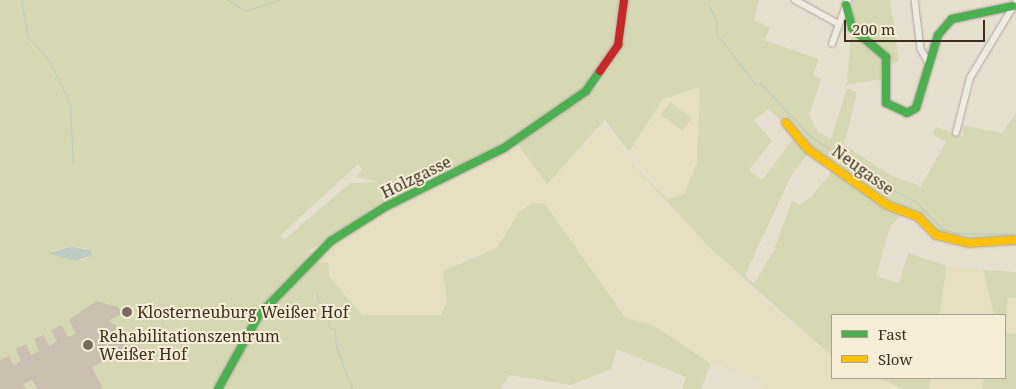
<!DOCTYPE html>
<html>
<head>
<meta charset="utf-8">
<style>
	body { margin:0 }
	#map { position:relative; width:1016px; height:389px; overflow:hidden; background:#e7e0d1; font-family:"Noto Serif",serif }
	div>[style] { position:absolute }
	.farmland>* { inset:0; background:#e6dfc2; transform-origin:0 0 }
	.green>* { inset:0; background:#d6d7b3; transform-origin:0 0 }
	.water>* { inset:0; background:#bcccc2 }
	.stream>* { height:1px; margin:-0.5px; padding:0 0.5px; transform-origin:0.5px; border-radius:0.5px; background:#bcccc2 }
	.building>* { inset:0; background:#cbbfb2 }
	.roads { filter:drop-shadow(0 0 1px #ada599) drop-shadow(0 0 1px #ada599) }
	.street>* { height:5.5px; margin:-2.75px; padding:0 2.75px; transform-origin:2.75px; border-radius:2.75px; background:#efebe3 }
	.fast>* { height:8px; margin:-4px; padding:0 4px; transform-origin:4px; border-radius:4px; background:#4caf50 }
	.slow>* { height:8px; margin:-4px; padding:0 4px; transform-origin:4px; border-radius:4px; background:#ffc107 }
	.jam>* { height:8px; margin:-4px; padding:0 4px; transform-origin:4px; border-radius:4px; background:#c62828 }
	.dots>* { width:14px; height:14px; translate:-50% -50%; box-sizing:border-box; border:2px solid #f7eed8; border-radius:50% }
	span { translate:-50% -50%; white-space:nowrap; text-align:center; line-height:1.15; -webkit-text-stroke:4px #f7eed8; paint-order:stroke }
	.street-label { font-size:16px; color:#3d2e20 }
	.poi-label { font-size:16px; color:#3d2e20 }
	.left { translate:0 -50%; text-align:left }
	.legend { position:absolute; left:831px; top:314px; width:175px; height:65px; box-sizing:border-box; background:#f7eed8; border:1px solid #ada18e; margin:0; padding:6px 9px; list-style:none; font-size:15px; color:#3d2e20 }
	.legend li { display:flex; align-items:center; gap:10px; height:25px }
	.legend b { width:25px; border:1px solid #ada18e }
	.scale { position:absolute; left:844px; top:20px; width:141px; height:22px; box-sizing:border-box; border:2px solid #3d2e20; border-top:0; padding-left:6px; font-size:15px; line-height:18px; white-space:nowrap; color:#3d2e20; -webkit-text-stroke:4px #f7eed8; paint-order:stroke }
</style>
</head>
<body>
<div id="map">
	<div class="farmland">
		<div style="clip-path:polygon(691px 86px,700px 87px,703px 94px,697px 162px,685px 193px,668px 200px,629px 152px,663px 98px)"></div>
		<div style="clip-path:polygon(604px 125px,667px 205px,758px 295px,832px 356px,832px 378px,879px 378px,904px 389px,761px 389px,761px 381px,696px 357px,656px 327px,630px 321px,569px 239px,510px 224px,497px 248px,459px 262px,441px 315px,362px 315px,329px 276px,331px 269px,314px 258px,361px 223px,517px 143px,547px 183px)"></div>
		<div style="clip-path:polygon(947px 266px,983px 270px,994px 315px,939px 315px)"></div>
		<div style="clip-path:polygon(1008px 297px,1016px 298px,1016px 334px,1005px 333px)"></div>
		<div style="left:930px;top:378px;width:54px;height:11px"></div>
	</div>
	<div class="green">
		<div style="clip-path:polygon(evenodd,0 0,619px 0,611px 51px,587px 85px,492px 152px,432px 178px,410px 179px,404px 184px,414px 188px,372px 209px,309px 251px,316px 262px,328px 263px,329px 276px,362px 315px,441px 315px,447px 302px,443px 271px,497px 248px,519px 212px,533px 203px,545px 204px,625px 317px,656px 327px,711px 364px,701px 389px,682px 389px,686px 377px,617px 349px,611px 369px,571px 385px,510px 375px,500px 389px,0 389px,0 0,358px 164px,362px 169px,356px 177px,378px 182px,350px 183px,285px 239px,280px 236px,358px 164px,0 0,70px 247px,86px 248px,88px 258px,75px 261px,51px 251px,70px 247px)"></div>
		<div style="clip-path:polygon(evenodd,627px 0,759px 0,754px 20px,770px 28px,764px 40px,819px 59px,813px 75px,821px 79px,809px 115px,818px 132px,831px 139px,847px 88px,857px 93px,844px 145px,890px 175px,921px 186px,946px 142px,932px 134px,936px 127px,963px 136px,962px 125px,1002px 133px,1016px 113px,1016px 241px,969px 243px,939px 237px,903px 213px,890px 227px,876px 276px,899px 283px,908px 253px,947px 266px,939px 315px,832px 315px,832px 356px,712px 250px,628px 160px,668px 200px,685px 193px,697px 162px,700px 87px,663px 99px,629px 152px,605px 120px,547px 184px,517px 143px,598px 86px,624px 40px,627px 0,768px 109px,797px 134px,762px 180px,749px 170px,772px 141px,754px 120px,768px 109px,627px 0,808px 153px,835px 168px,811px 197px,799px 205px,792px 201px,773px 252px,754px 284px,745px 275px,791px 176px,808px 153px)"></div>
		<div style="clip-path:polygon(853px 0,890px 0,899px 61px,881px 67px,881px 79px,847px 85px)"></div>
		<div style="left:670px;top:102px;width:27px;height:16px;rotate:36deg"></div>
		<div style="clip-path:polygon(983px 270px,1016px 272px,1016px 298px,1008px 298px,1005px 326px,1005px 315px,994px 315px)"></div>
		<div style="clip-path:polygon(1005px 333px,1016px 334px,1016px 389px,982px 389px,984px 378px,1005px 378px)"></div>
		<div style="clip-path:polygon(879px 378px,930px 378px,929px 389px,904px 389px)"></div>
	</div>
	<div class="water">
		<div style="clip-path:polygon(70px 247px,91px 250px,91px 256px,75px 261px,49px 253px)"></div>
	</div>
	<div class="stream">
		<div style="left:21px;top:0;width:38px;rotate:79deg"></div>
		<div style="left:28px;top:37px;width:31px;rotate:48deg"></div>
		<div style="left:49px;top:60px;width:48px;rotate:64deg"></div>
		<div style="left:70px;top:103px;width:61px;rotate:87.2deg"></div>
		<div style="left:228px;top:0;width:20px;rotate:33deg"></div>
		<div style="left:245px;top:11px;width:36px;rotate:-18deg"></div>
		<div style="left:709px;top:6px;width:17px;rotate:62deg"></div>
		<div style="left:717px;top:21px;width:12px;rotate:95deg"></div>
		<div style="left:716px;top:33px;width:64px;rotate:52.6deg"></div>
		<div style="left:755px;top:84px;width:6px"></div>
		<div style="left:761px;top:84px;width:71px;rotate:46.7deg"></div>
		<div style="left:810px;top:136px;width:52px;rotate:34deg"></div>
		<div style="left:853px;top:165px;width:11px;rotate:56deg"></div>
		<div style="left:859px;top:174px;width:62px;rotate:25.7deg"></div>
		<div style="left:915px;top:201px;width:40px;rotate:45deg"></div>
		<div style="left:943px;top:229px;width:13px;rotate:18deg"></div>
		<div style="left:955px;top:233px;width:58px;rotate:1deg"></div>
		<div style="left:317px;top:293px;width:9px;rotate:84deg"></div>
		<div style="left:318px;top:302px;width:10px;rotate:29deg"></div>
		<div style="left:327px;top:307px;width:21px;rotate:82deg"></div>
		<div style="left:330px;top:328px;width:5px;rotate:11deg"></div>
		<div style="left:335px;top:329px;width:18px;rotate:87deg"></div>
		<div style="left:336px;top:347px;width:45px;rotate:69.1deg"></div>
	</div>
	<div class="building">
		<div style="clip-path:polygon(96px 301px,118px 307px,122px 314px,108px 321px,116px 325px,127px 350px,92px 367px,103px 389px,37px 389px,32px 380px,23px 384px,26px 389px,0 389px,0 360px,9px 356px,13px 365px,21px 361px,16px 349px,26px 344px,31px 355px,39px 351px,34px 339px,44px 335px,49px 346px,57px 342px,51px 330px,62px 325px,68px 337px,76px 334px,69px 320px)"></div>
	</div>
	<div class="roads">
		<div class="street">
			<div style="left:795px;top:0;width:50px;rotate:28.6deg"></div>
			<div style="left:915px;top:0;width:49px;rotate:83deg"></div>
			<div style="left:921px;top:49px;width:14px;rotate:60deg"></div>
			<div style="left:832px;top:44px;width:47px;rotate:-70deg"></div>
			<div style="left:956px;top:133px;width:57px;rotate:-75.7deg"></div>
			<div style="left:970px;top:78px;width:89px;rotate:-58.8deg"></div>
		</div>
		<div class="fast">
			<div style="left:846px;top:5px;width:24px;rotate:75deg"></div>
			<div style="left:852px;top:28px;width:45px;rotate:40.5deg"></div>
			<div style="left:886px;top:57px;width:46px;rotate:90deg"></div>
			<div style="left:886px;top:103px;width:23px;rotate:25deg"></div>
			<div style="left:907px;top:113px;width:10px;rotate:-29deg"></div>
			<div style="left:916px;top:108px;width:76px;rotate:-73.2deg"></div>
			<div style="left:938px;top:35px;width:21px;rotate:-49deg"></div>
			<div style="left:952px;top:19px;width:62px;rotate:-12deg"></div>
			<div style="left:218px;top:389px;width:85px;rotate:-61deg"></div>
			<div style="left:259px;top:315px;width:103px;rotate:-45.8deg"></div>
			<div style="left:331px;top:241px;width:64px;rotate:-32.2deg"></div>
			<div style="left:385px;top:207px;width:133px;rotate:-26.4deg"></div>
			<div style="left:504px;top:148px;width:100px;rotate:-34.8deg"></div>
			<div style="left:586px;top:91px;width:24px;rotate:-55deg"></div>
		</div>
		<div class="slow">
			<div style="left:786px;top:123px;width:35px;rotate:50deg"></div>
			<div style="left:809px;top:150px;width:95px;rotate:35.2deg"></div>
			<div style="left:887px;top:205px;width:33px;rotate:21deg"></div>
			<div style="left:918px;top:217px;width:25px;rotate:45deg"></div>
			<div style="left:936px;top:235px;width:34px;rotate:14deg"></div>
			<div style="left:969px;top:243px;width:47px;rotate:-3.7deg"></div>
		</div>
		<div class="jam">
			<div style="left:600px;top:71px;width:32px;rotate:-55deg"></div>
			<div style="left:618px;top:45px;width:45px;rotate:-82.4deg"></div>
		</div>
	</div>
	<div class="dots">
		<div style="left:127px;top:312px;background:#786c5e"></div>
		<div style="left:88px;top:345px;background:#786c5e"></div>
	</div>
	<div class="street-label">
		<span style="left:863px;top:170px;rotate:36deg">Neugasse</span>
		<span style="left:416px;top:177px;rotate:-26deg">Holzgasse</span>
	</div>
	<div class="poi-label">
		<span class="left" style="left:137px;top:312px">Klosterneuburg Weißer Hof</span>
		<span class="left" style="left:99px;top:345px">Rehabilitationszentrum<br>Weißer Hof</span>
	</div>
	<ul class="legend">
	<li><b style="height:6px;background:#4caf50"></b>Fast</li>
	<li><b style="height:6px;background:#ffc107"></b>Slow</li>
	</ul>
	<div class="scale">200 m</div>
</div>
</body>
</html>
